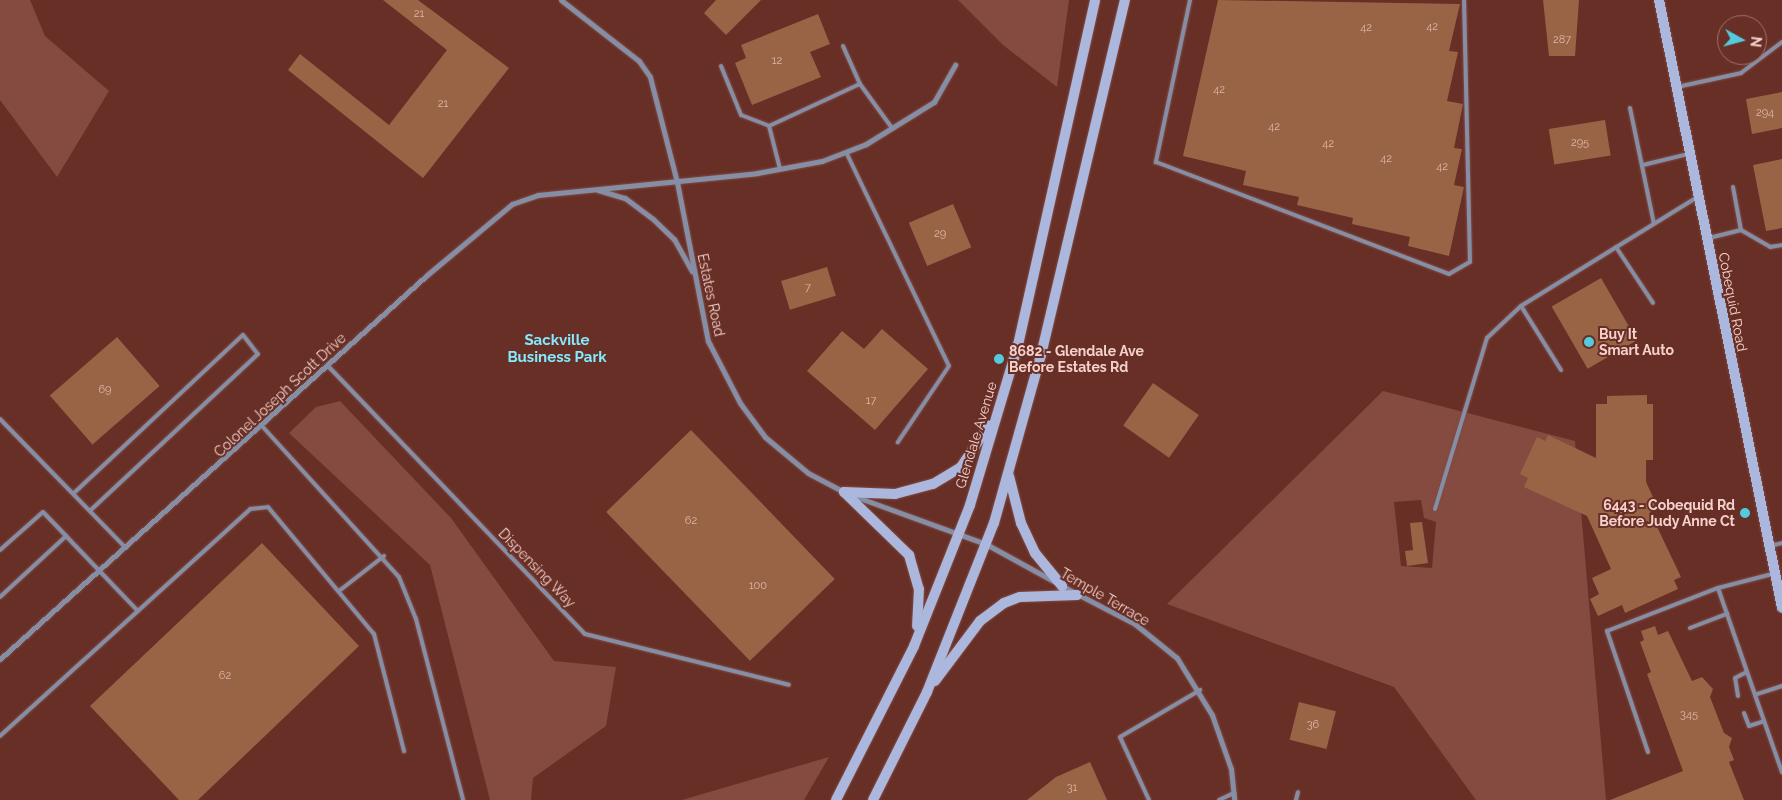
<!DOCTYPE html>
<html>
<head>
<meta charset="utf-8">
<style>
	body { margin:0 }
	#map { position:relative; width:1782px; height:800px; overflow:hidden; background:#672f26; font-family:Raleway,sans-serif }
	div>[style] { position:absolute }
	.green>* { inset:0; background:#854a40 }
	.building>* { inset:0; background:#996445; transform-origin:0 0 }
	.roads { filter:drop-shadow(0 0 1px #814c44) drop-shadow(0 0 1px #814c44) }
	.lane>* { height:4px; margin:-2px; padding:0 2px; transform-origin:2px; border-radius:2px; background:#858ea5 }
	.street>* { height:5px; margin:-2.5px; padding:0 2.5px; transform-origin:2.5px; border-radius:2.5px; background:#858ea5 }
	.secondary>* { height:10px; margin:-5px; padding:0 5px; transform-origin:5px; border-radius:5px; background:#abb7dd }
	.dots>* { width:14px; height:14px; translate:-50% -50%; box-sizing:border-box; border:2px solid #672f26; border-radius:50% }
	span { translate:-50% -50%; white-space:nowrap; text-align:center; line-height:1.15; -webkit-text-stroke:4px #672f26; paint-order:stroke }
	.number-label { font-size:11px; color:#dfb6aa }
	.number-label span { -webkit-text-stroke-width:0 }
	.street-label { font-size:14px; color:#f6d2cc }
	.poi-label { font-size:14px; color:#f6d2cc; font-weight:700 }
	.left { translate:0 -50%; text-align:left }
	.right { translate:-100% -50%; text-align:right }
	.neighbourhood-label { font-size:15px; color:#83ebfd; font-weight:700 }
	.north { position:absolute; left:1717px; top:15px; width:50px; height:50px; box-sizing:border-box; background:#672f26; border:1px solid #a07068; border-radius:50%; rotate:97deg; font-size:14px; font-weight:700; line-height:20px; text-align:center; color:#f6d2cc }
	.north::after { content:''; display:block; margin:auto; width:18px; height:22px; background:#54cade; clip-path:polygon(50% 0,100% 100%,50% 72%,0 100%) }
</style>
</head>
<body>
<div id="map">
	<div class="green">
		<div style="clip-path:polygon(0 0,30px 0,45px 36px,109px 91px,57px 177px,0 100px)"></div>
		<div style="clip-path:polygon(958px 0,1069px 0,1057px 87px,1003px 45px)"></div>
		<div style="clip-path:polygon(evenodd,1383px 391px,1575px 441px,1606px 800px,1476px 800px,1394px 687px,1167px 604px,1383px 391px,1421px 500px,1424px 518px,1436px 522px,1432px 568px,1401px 566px,1394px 502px,1421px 500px)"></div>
		<div style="clip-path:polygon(340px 401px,451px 518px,554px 661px,616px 667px,606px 726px,533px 778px,531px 800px,490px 800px,430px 565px,289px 433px,316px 407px)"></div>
		<div style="clip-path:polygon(829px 757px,804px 800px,682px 800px)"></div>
	</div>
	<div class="building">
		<div style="clip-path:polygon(383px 0,418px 0,509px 68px,423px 178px,288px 70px,300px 54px,389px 125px,447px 50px)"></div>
		<div style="clip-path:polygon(716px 0,761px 0,726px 35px,704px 13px)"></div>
		<div style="clip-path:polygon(1218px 0,1460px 4px,1449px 51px,1458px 52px,1447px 101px,1463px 104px,1454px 148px,1462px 149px,1454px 185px,1464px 187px,1449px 256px,1408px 246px,1410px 237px,1352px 224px,1353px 218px,1297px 205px,1299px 197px,1243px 185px,1246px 171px,1183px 156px)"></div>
		<div style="clip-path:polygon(1543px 0,1579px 0,1575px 56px,1549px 56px)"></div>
		<div style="clip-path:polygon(818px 14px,830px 44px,810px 52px,821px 77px,752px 105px,735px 63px,746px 58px,741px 45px)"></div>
		<div style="clip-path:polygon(1782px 92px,1782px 128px,1752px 134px,1746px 99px)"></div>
		<div style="left:1605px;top:120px;width:36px;height:57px;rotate:81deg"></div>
		<div style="clip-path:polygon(1782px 159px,1782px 228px,1766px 231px,1753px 165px)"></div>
		<div style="left:953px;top:204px;width:47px;height:48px;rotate:67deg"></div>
		<div style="left:827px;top:267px;width:30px;height:48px;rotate:73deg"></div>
		<div style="left:1601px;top:278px;width:72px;height:57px;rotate:60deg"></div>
		<div style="clip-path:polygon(882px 329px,928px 369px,875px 430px,807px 371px,842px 331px,864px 349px)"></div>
		<div style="left:117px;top:337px;width:65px;height:89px;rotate:49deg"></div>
		<div style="left:1153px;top:383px;width:56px;height:52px;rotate:35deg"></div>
		<div style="clip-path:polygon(1647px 395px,1647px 404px,1653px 404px,1653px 460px,1646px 460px,1646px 482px,1658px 508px,1650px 512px,1681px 577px,1674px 580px,1678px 589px,1625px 613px,1622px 605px,1598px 616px,1590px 599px,1599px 594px,1592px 578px,1611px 569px,1587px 516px,1524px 487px,1528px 478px,1520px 474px,1537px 437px,1545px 441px,1548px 435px,1596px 458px,1596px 404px,1607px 404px,1607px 396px)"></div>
		<div style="left:691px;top:430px;width:207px;height:118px;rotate:46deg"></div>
		<div style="clip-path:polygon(1422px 522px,1428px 563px,1407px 566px,1405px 551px,1413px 550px,1410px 523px)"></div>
		<div style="clip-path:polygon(262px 543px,359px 646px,198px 800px,179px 800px,90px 706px)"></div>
		<div style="clip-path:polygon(1655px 626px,1658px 635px,1668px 631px,1692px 681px,1702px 677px,1713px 689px,1710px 697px,1724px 733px,1732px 738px,1729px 747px,1734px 760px,1729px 762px,1744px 800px,1610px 800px,1683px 771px,1647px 674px,1651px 672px,1640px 642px,1644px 640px,1641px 631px)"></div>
		<div style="left:1299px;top:702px;width:38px;height:39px;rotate:14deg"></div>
		<div style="clip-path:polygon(1090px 762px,1107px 800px,1027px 800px,1056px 777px)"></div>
	</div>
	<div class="roads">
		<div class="lane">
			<div style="left:1190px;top:0;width:166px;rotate:101.9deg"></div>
			<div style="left:1156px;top:162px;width:314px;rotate:20.9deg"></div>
			<div style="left:1449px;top:274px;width:24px;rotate:-30deg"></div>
			<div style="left:1470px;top:262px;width:262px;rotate:-91.3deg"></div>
			<div style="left:843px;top:46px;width:42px;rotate:65.9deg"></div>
			<div style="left:721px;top:66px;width:53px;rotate:67.8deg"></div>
			<div style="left:741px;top:115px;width:30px;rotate:21deg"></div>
			<div style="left:1677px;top:87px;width:66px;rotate:-12.3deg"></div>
			<div style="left:1741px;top:73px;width:51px;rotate:-37.1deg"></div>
			<div style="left:1630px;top:108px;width:118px;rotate:78.3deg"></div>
			<div style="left:846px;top:152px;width:237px;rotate:64.3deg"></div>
			<div style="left:949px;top:366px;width:92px;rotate:123.9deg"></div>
			<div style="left:1643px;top:165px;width:46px;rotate:-13.7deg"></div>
			<div style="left:780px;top:169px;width:44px;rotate:-104.3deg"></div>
			<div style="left:769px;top:126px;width:100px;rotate:-24.8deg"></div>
			<div style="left:860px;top:84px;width:54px;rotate:54deg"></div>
			<div style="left:1733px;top:187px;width:44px;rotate:79.5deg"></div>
			<div style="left:1741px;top:230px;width:34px;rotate:30deg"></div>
			<div style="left:1770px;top:247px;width:12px;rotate:-9deg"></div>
			<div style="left:1709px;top:238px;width:33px;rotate:-14deg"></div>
			<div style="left:1616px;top:247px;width:67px;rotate:56.5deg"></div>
			<div style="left:328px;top:366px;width:371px;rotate:46.2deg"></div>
			<div style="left:585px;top:634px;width:210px;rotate:14deg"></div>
			<div style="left:1561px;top:370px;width:75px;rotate:-122deg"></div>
			<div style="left:1521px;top:306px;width:206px;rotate:-31.7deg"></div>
			<div style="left:0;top:419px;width:180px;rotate:45.7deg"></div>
			<div style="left:262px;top:426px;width:204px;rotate:47.8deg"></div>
			<div style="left:399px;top:577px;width:45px;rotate:68deg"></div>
			<div style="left:416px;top:619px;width:187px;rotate:75.4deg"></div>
			<div style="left:75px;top:492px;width:230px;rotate:-43.1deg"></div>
			<div style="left:243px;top:335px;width:24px;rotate:52deg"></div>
			<div style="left:258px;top:354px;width:229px;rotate:137deg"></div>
			<div style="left:1435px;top:509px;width:179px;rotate:-73.1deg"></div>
			<div style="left:1487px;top:338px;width:47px;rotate:-43.3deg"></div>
			<div style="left:1770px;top:546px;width:12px;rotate:-14deg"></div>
			<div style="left:0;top:550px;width:57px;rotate:-41.5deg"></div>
			<div style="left:43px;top:512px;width:33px;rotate:46deg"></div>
			<div style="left:1718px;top:588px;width:56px;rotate:-14.5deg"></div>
			<div style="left:339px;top:591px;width:57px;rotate:-37.9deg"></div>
			<div style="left:0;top:597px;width:90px;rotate:-42.7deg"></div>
			<div style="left:66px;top:536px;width:104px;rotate:46.2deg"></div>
			<div style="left:1690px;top:628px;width:40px;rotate:-21deg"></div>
			<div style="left:1782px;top:686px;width:28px;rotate:162deg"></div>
			<div style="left:1755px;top:695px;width:82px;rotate:70.7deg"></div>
			<div style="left:1738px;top:696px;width:18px;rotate:-99deg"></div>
			<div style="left:1735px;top:678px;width:13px;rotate:-27deg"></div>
			<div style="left:1744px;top:713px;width:14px;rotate:69deg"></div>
			<div style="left:1749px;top:726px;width:16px;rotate:-18deg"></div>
			<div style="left:0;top:736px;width:338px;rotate:-42.2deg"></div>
			<div style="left:250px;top:509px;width:18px;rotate:-6deg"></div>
			<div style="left:268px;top:507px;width:165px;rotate:50.2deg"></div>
			<div style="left:374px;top:634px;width:121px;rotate:75.6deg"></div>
			<div style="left:1648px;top:752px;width:128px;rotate:-108.7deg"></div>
			<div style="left:1607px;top:631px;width:119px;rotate:-21.2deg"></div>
			<div style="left:1718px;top:588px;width:113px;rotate:70.9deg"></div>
			<div style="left:1149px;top:800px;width:69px;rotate:-114.7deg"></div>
			<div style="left:1120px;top:737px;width:93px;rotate:-30.4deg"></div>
			<div style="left:1219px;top:800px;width:17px;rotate:-25deg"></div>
			<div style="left:1296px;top:800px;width:8px;rotate:-76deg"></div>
		</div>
		<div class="street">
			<div style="left:561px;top:0;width:99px;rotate:38deg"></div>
			<div style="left:639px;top:61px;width:19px;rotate:55deg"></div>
			<div style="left:650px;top:77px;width:108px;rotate:75.6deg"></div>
			<div style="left:677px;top:182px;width:162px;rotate:79deg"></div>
			<div style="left:708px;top:341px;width:70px;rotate:62.7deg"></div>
			<div style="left:740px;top:403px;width:42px;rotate:53.7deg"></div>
			<div style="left:765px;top:437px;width:56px;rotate:39.9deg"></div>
			<div style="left:808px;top:473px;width:43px;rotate:27.8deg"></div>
			<div style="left:598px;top:190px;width:28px;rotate:17deg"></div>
			<div style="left:625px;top:198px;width:35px;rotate:37deg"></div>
			<div style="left:653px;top:219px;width:29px;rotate:44deg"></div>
			<div style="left:674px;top:239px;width:37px;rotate:61deg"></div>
			<div style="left:854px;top:496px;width:140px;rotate:20deg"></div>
			<div style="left:986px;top:544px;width:79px;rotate:28.8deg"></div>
			<div style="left:1062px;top:586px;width:82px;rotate:27.5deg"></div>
			<div style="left:1135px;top:624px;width:54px;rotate:39deg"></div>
			<div style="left:1177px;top:658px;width:67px;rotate:58.4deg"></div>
			<div style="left:1212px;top:715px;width:57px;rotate:70.6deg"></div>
			<div style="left:1231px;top:769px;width:31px;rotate:84deg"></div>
			<div style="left:0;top:659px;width:574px;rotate:-41.96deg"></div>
			<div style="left:427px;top:275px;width:111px;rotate:-39.9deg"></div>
			<div style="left:512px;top:204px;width:28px;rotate:-19deg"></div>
			<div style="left:538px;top:195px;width:220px;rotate:-5.7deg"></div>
			<div style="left:757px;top:173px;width:66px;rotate:-10.5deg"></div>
			<div style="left:822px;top:161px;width:47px;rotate:-21.1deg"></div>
			<div style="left:866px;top:144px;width:80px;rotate:-31.7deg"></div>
			<div style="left:934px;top:102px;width:43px;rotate:-60.4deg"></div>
		</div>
		<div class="secondary">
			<div style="left:1659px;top:0;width:620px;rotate:78.56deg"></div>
			<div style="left:1009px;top:476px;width:49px;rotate:75.7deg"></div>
			<div style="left:1021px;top:523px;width:33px;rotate:65deg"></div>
			<div style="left:1035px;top:553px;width:43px;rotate:50.7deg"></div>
			<div style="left:844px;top:492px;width:51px;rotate:2.2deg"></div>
			<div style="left:895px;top:494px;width:39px;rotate:-15deg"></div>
			<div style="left:933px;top:484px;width:33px;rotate:-31deg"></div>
			<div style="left:961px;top:467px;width:50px;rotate:-56.3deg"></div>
			<div style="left:844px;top:492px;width:91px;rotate:44.1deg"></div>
			<div style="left:909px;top:555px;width:35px;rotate:74deg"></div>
			<div style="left:919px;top:589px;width:37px;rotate:93deg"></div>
			<div style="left:935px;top:681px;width:75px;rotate:-53.1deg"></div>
			<div style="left:980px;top:621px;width:30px;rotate:-37deg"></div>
			<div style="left:1004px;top:603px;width:17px;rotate:-21deg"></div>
			<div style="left:1020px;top:597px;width:57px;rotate:-2deg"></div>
			<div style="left:836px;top:800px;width:173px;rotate:-63.1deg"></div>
			<div style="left:914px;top:646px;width:152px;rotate:-68.3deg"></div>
			<div style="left:970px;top:505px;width:167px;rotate:-73.3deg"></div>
			<div style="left:1018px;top:345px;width:353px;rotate:-77.4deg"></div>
			<div style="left:873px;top:800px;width:121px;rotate:-63.4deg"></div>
			<div style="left:927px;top:692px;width:182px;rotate:-68.4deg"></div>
			<div style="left:994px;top:523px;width:174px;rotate:-74.4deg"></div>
			<div style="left:1041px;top:355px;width:365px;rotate:-76.7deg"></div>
		</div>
	</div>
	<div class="dots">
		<div style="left:1589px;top:342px;background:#54cade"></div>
		<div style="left:999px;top:359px;background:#54cade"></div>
		<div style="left:1745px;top:513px;background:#54cade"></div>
	</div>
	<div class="number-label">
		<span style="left:419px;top:14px">21</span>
		<span style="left:1432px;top:27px">42</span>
		<span style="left:1366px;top:28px">42</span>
		<span style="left:1562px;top:40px">287</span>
		<span style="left:777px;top:61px">12</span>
		<span style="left:1219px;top:90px">42</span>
		<span style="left:443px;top:104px">21</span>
		<span style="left:1765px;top:113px">294</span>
		<span style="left:1274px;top:127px">42</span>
		<span style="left:1580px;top:143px">295</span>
		<span style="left:1328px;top:144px">42</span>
		<span style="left:1386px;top:159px">42</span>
		<span style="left:1442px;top:167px">42</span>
		<span style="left:940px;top:234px">29</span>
		<span style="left:808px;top:288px">7</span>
		<span style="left:105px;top:390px">69</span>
		<span style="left:871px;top:401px">17</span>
		<span style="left:691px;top:521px">62</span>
		<span style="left:758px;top:586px">100</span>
		<span style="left:225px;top:676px">62</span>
		<span style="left:1689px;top:715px">345</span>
		<span style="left:1313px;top:725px">36</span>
		<span style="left:1072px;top:788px">31</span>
	</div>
	<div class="street-label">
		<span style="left:711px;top:295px;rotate:78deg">Estates Road</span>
		<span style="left:1733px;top:302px;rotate:79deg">Cobequid Road</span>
		<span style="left:280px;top:395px;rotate:-43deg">Colonel Joseph Scott Drive</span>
		<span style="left:976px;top:435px;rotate:-73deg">Glendale Avenue</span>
		<span style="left:537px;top:568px;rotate:46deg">Dispensing Way</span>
		<span style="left:1105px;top:597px;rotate:30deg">Temple Terrace</span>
	</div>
	<div class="poi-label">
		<span class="left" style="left:1599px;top:342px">Buy It<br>Smart Auto</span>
		<span class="left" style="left:1009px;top:359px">8682 - Glendale Ave<br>Before Estates Rd</span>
		<span class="right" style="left:1735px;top:513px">6443 - Cobequid Rd<br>Before Judy Anne Ct</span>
	</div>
	<div class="neighbourhood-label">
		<span style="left:557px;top:349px">Sackville<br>Business Park</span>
	</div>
	<div class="north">N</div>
</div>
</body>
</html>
